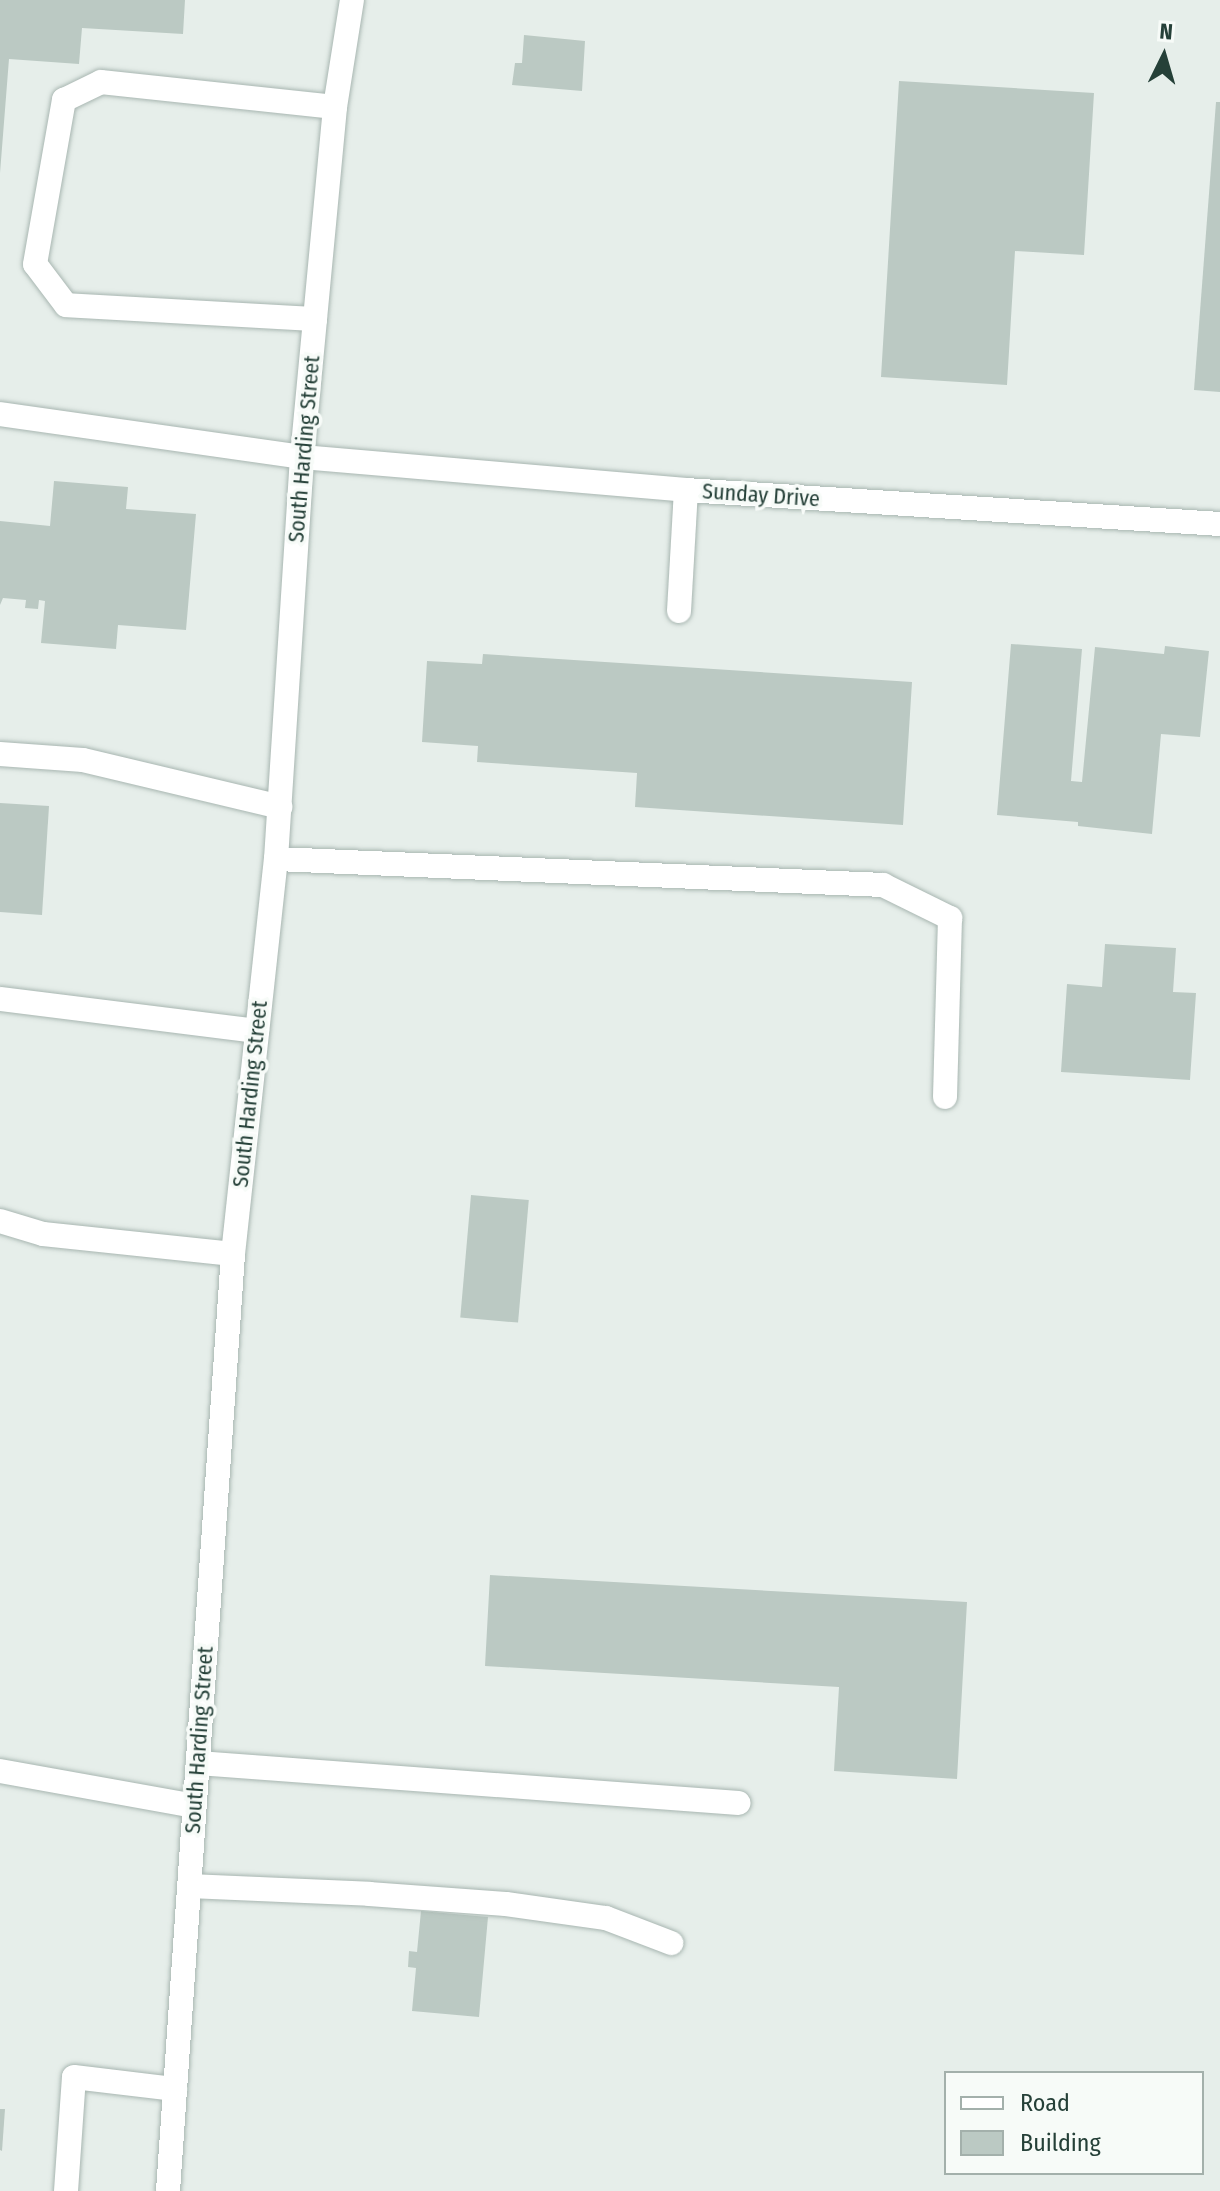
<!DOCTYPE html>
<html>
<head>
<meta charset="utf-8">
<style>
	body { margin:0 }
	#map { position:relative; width:1220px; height:2191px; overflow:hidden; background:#e6eeea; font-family:"Fira Sans Condensed",sans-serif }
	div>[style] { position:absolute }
	.building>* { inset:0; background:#bbc9c3; transform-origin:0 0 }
	.roads { filter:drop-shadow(0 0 2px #a8b6b1) drop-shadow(0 0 2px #a8b6b1) }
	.minor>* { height:24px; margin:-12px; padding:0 12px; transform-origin:12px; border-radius:12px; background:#fff }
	span { translate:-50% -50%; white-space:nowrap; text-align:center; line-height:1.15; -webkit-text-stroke:7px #f7fbf8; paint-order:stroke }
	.street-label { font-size:22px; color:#254038 }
	.legend { position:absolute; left:944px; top:2071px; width:260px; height:104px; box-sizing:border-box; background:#f7fbf8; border:2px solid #a3b0ab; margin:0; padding:10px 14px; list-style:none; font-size:24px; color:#254038 }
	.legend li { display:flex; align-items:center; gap:16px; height:40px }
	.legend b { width:40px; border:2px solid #a3b0ab }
	.north { position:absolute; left:1124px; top:16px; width:80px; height:80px; -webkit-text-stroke:6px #f7fbf8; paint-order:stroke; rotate:5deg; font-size:22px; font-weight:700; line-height:32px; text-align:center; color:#254038 }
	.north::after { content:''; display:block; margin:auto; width:28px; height:36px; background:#254038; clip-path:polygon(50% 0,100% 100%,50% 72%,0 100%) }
</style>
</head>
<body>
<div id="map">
	<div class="building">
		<div style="clip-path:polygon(0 0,185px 0,183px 34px,82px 28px,79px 64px,9px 59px,0 173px)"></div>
		<div style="clip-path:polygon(524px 35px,585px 41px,582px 91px,512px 85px,515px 63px,522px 63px)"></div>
		<div style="clip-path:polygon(899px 81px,1094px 93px,1084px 255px,1015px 251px,1007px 385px,881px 377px)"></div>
		<div style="clip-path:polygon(1216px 102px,1220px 102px,1220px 392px,1194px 390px)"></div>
		<div style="clip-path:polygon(54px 481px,128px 487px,126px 509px,196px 514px,186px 630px,118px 625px,116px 649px,41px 643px,45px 601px,39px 600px,38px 609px,25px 608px,26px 600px,3px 598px,0 605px,0 521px,50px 526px)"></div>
		<div style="clip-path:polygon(1011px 644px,1082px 649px,1071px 781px,1082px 782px,1095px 647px,1164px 654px,1165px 646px,1209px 651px,1200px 737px,1161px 734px,1152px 834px,1078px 826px,1078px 822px,997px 815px)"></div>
		<div style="clip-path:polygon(483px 654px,912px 682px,903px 825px,635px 807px,637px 773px,477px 762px,478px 746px,422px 742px,427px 661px,482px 664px)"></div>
		<div style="clip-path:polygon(0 803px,49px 806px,42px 915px,0 912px)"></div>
		<div style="clip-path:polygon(1105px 944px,1176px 948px,1173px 992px,1196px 993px,1190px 1080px,1061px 1072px,1067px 984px,1102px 987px)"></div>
		<div style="left:471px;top:1195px;width:58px;height:123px;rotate:5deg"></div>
		<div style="clip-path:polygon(490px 1575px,967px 1602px,957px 1779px,834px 1771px,839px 1687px,485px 1666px)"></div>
		<div style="clip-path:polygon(421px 1911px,488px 1917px,479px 2017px,412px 2011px,416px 1968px,408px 1967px,409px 1951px,417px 1952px)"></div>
		<div style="clip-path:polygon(0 2109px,5px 2109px,2px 2151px,0 2150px)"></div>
	</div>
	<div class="roads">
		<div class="minor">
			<div style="left:315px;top:319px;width:249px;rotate:-176.8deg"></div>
			<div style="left:66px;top:305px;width:51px;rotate:-127.1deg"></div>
			<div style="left:35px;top:264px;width:167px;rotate:-80deg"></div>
			<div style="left:64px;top:100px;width:41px;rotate:-25.9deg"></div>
			<div style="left:101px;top:82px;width:235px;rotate:6.1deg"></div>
			<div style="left:0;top:414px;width:305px;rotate:8.1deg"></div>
			<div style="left:302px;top:457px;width:385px;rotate:4.9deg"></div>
			<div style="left:686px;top:490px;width:535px;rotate:3.64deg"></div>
			<div style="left:679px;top:611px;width:121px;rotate:-86.7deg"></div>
			<div style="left:0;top:754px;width:83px;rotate:4.1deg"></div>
			<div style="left:83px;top:760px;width:203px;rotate:13.4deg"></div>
			<div style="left:276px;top:859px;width:608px;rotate:2.45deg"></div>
			<div style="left:883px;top:885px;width:75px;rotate:26.2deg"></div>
			<div style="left:950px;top:918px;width:179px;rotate:91.6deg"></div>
			<div style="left:0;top:999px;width:259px;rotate:7.1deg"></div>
			<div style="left:0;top:1221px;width:45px;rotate:16.8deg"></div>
			<div style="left:43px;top:1234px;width:191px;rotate:6deg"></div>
			<div style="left:198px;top:1763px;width:542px;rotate:4.23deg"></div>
			<div style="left:0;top:1771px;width:197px;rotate:10.2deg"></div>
			<div style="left:189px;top:1886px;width:180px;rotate:2.5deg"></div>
			<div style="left:369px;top:1894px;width:137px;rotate:4.2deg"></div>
			<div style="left:506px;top:1904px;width:101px;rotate:8deg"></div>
			<div style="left:606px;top:1918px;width:70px;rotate:21deg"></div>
			<div style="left:66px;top:2191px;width:114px;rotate:-86deg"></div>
			<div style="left:74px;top:2077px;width:102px;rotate:6.8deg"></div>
			<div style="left:168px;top:2191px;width:939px;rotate:-86.03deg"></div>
			<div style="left:233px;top:1254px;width:397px;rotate:-83.8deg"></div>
			<div style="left:276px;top:859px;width:403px;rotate:-86.3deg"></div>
			<div style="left:302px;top:457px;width:139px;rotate:-84.6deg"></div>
			<div style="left:315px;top:319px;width:213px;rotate:-84.6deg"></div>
			<div style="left:335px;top:107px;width:108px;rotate:-81deg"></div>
		</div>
	</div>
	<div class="street-label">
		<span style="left:304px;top:449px;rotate:-85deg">South Harding Street</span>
		<span style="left:761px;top:495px;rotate:4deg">Sunday Drive</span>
		<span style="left:250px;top:1094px;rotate:-84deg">South Harding Street</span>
		<span style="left:199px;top:1740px;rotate:-86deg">South Harding Street</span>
	</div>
	<ul class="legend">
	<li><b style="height:10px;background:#fff"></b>Road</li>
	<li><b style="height:22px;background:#bbc9c3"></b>Building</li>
	</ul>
	<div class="north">N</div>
</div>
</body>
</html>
